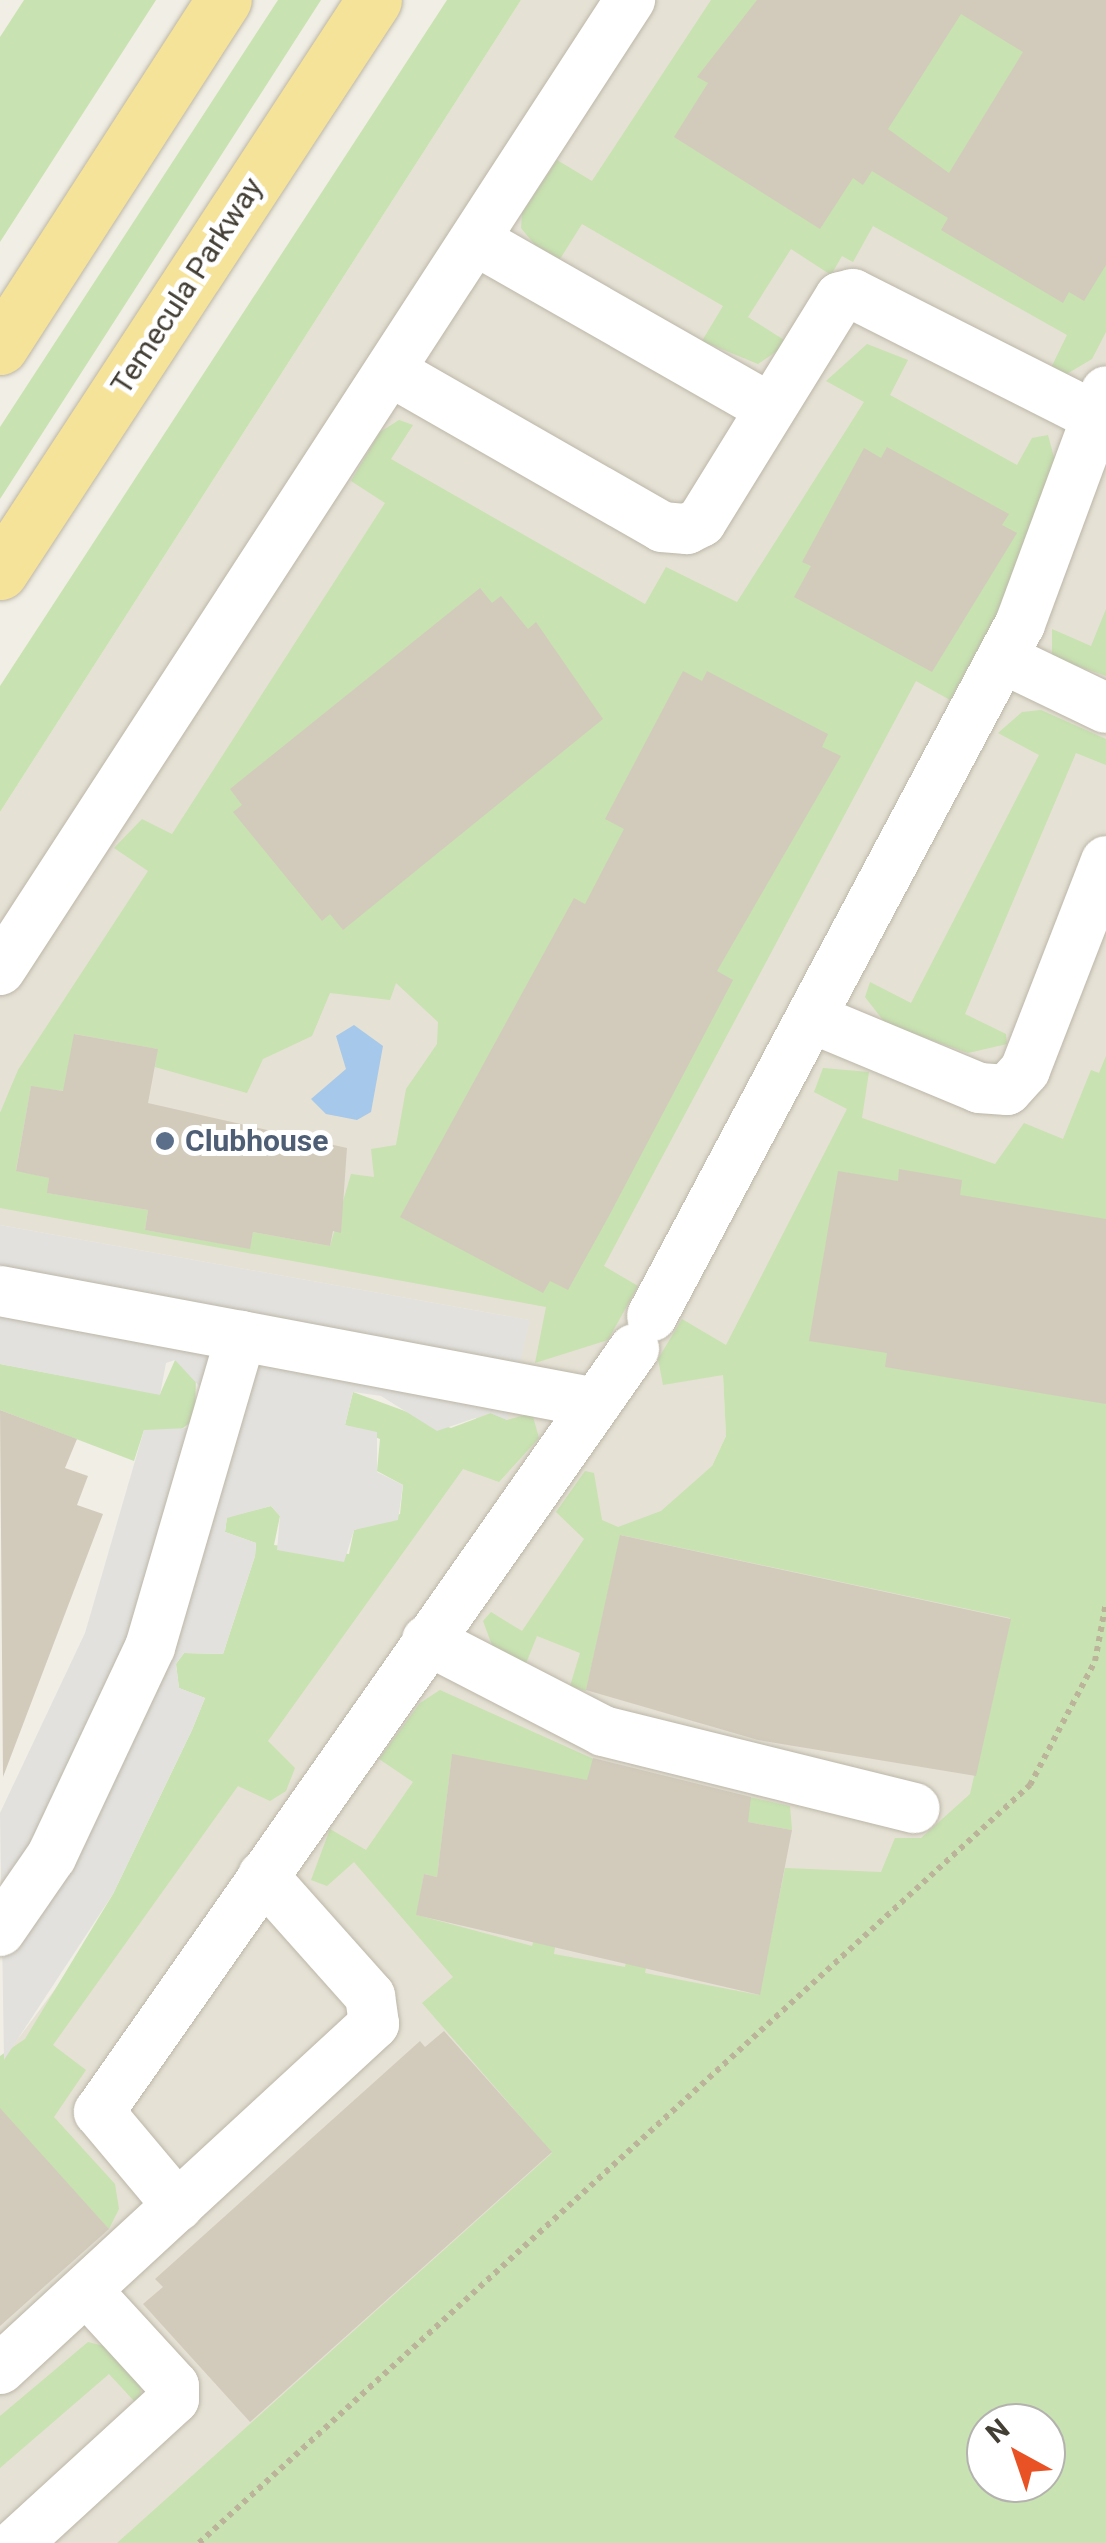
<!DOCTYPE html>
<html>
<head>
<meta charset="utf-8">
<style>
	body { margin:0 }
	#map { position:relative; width:1106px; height:2543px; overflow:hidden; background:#f1eee5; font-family:Roboto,sans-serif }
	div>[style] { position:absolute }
	.residential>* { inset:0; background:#e5e1d4 }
	.green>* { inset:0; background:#c8e2b1 }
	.parking>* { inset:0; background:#e2e1dd }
	.water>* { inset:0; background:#a6c8ea }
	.building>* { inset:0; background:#d2cbbc }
	.path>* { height:6px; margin-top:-3px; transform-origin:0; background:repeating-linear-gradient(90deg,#bcb39b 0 5px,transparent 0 10px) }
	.roads { filter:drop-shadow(0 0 2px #bcb7a9) drop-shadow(0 0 2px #bcb7a9) }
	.minor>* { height:50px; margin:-25px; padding:0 25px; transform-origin:25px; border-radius:25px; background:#fff }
	.major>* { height:55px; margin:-27.5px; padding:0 27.5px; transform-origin:27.5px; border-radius:27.5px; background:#f6e39a }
	.dots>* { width:28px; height:28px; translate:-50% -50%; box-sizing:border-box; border:5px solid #fff; border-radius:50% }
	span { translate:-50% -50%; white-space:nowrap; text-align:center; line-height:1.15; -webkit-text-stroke:10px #fff; paint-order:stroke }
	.street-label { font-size:30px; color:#433f35 }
	.service-label { font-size:30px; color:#4e5e75; font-weight:700 }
	.left { translate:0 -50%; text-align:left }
	.north { position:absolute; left:966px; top:2403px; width:100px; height:100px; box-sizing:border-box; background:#fff; border:2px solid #b4b2ae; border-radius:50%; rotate:320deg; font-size:28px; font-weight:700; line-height:40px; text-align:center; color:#433f35 }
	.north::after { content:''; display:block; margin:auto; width:35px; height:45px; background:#e85225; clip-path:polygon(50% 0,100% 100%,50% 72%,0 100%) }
</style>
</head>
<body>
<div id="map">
	<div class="residential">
		<div style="clip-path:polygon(521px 0,1106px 0,1106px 1417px,723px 1375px,726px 1436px,712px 1466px,1024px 1582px,1021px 1769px,175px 2543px,0 2543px,0 2063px,464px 1441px,529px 1320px,0 1225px,0 812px)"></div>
	</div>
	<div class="green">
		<div style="clip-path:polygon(24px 0,156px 0,0 242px,0 37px)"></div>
		<div style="clip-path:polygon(278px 0,321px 0,0 499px,0 427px)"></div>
		<div style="clip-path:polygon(447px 0,521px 0,0 812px,0 686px)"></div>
		<div style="clip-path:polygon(711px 0,1106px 0,1106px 332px,1092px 359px,1065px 375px,1050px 370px,1067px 335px,873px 226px,853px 262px,842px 256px,831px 275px,791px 249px,748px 317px,789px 343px,758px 364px,702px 341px,723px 306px,582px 224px,560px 259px,535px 245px,521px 228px,522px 213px,557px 160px,592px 181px)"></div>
		<div style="clip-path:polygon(evenodd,867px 344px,908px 360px,890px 395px,1017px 465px,1032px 438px,1048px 435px,1055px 461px,999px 611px,950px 700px,916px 681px,604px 1266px,638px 1286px,608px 1340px,535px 1363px,546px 1307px,0 1208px,0 1113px,18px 1070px,148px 871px,114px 848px,142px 819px,172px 834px,385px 503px,351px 481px,380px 432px,399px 420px,413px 425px,391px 459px,645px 604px,666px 567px,737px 602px,864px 402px,826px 381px,867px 344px,396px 983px,438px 1022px,437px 1044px,406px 1089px,396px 1145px,371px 1149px,374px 1177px,351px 1174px,330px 1246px,253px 1232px,249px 1248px,145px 1230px,148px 1210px,48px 1193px,49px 1178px,16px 1170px,31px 1087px,64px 1091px,75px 1034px,157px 1049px,155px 1067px,247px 1093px,263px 1059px,312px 1036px,330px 993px,390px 1000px,396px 983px)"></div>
		<div style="clip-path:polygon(1106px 609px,1106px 676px,1052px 657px,1052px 629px,1091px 646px)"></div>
		<div style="clip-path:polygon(1041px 710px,1106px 739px,1106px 765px,1076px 753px,965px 1014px,1006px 1034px,1007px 1044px,968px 1053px,886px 1024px,865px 997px,870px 982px,911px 1003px,1039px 755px,998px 733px,1022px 712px)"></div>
		<div style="clip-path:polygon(evenodd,1106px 1056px,1106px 2543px,117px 2543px,552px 2153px,422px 2003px,453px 1977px,354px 1862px,327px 1886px,311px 1880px,330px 1829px,366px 1850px,413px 1782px,379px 1759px,420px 1703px,440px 1690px,607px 1765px,790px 1806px,792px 1830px,586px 1793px,452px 1755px,437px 1877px,424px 1874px,417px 1915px,532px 1946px,537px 1931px,557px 1935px,554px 1954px,625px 1967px,628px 1952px,648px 1956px,645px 1973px,759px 1995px,785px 1868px,881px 1872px,895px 1838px,921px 1838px,970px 1794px,1010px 1618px,621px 1535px,586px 1691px,570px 1686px,580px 1653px,537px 1636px,525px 1666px,492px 1645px,483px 1621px,491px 1612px,522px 1631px,584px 1539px,556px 1512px,585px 1471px,594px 1473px,602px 1520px,618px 1527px,661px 1511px,712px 1466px,726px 1436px,723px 1375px,663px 1385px,658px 1359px,682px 1319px,726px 1345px,847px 1109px,814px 1092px,823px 1068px,869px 1072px,862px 1118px,995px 1164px,1024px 1123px,1063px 1139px,1091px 1070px,1099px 1073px,1106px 1056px,986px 2423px,1046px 2423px,1046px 2483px,986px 2483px,986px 2423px)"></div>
		<div style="clip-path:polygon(175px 1360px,196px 1373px,195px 1419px,179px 1431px,144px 1430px,134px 1461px,0 1410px,0 1364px,160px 1394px)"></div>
		<div style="clip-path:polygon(353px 1392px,451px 1428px,491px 1413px,507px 1420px,532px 1413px,539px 1438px,499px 1482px,463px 1469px,268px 1741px,295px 1768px,286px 1791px,270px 1801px,238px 1786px,53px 2045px,86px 2070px,54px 2117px,115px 2184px,119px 2209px,109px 2229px,0 2110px,0 2056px,25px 2039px,113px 1894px,192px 1730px,205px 1698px,179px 1688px,176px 1664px,184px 1653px,223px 1654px,255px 1556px,256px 1543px,225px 1532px,227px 1517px,271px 1506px,280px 1516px,274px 1545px,349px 1554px,354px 1530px,400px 1514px,403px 1485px,377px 1471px,380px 1439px,345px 1425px)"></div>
		<div style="clip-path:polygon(88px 2342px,108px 2347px,140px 2379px,141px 2397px,135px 2402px,109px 2374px,0 2468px,0 2416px)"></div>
	</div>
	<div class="parking">
		<div style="clip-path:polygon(0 1225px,530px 1320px,507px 1420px,490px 1413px,437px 1431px,381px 1396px,353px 1392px,345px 1425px,377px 1432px,377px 1472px,403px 1485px,398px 1520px,354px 1530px,344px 1562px,277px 1550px,280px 1516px,271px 1506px,227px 1518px,225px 1532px,256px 1543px,255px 1556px,223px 1654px,184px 1653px,176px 1664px,179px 1688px,205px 1698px,192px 1730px,113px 1894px,4px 2060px,0 1813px,85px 1633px,144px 1430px,188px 1428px,201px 1388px,175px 1360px,166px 1363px,160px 1395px,0 1364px)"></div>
	</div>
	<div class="water">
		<div style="clip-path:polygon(354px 1025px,383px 1046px,371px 1112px,357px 1120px,326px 1114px,311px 1099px,346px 1069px,336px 1036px)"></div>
	</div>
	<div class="building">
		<div style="clip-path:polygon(evenodd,757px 0,1106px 0,1106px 265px,1084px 301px,1069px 292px,1063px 303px,941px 230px,948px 218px,872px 171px,863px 185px,853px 178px,820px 229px,674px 137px,708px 83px,697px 77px,757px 0,961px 14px,1023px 52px,949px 173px,888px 129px,961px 14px)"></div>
		<div style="clip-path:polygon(887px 447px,1009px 514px,1002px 525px,1017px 533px,932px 672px,794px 597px,811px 566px,802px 562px,864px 448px,881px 458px)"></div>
		<div style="clip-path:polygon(480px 588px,492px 603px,501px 596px,528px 629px,536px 622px,603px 719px,343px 930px,330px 914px,322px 921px,233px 812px,242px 805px,230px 789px)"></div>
		<div style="clip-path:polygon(683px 671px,702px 681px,707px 671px,828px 734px,822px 747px,841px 756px,717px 971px,733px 980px,610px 1214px,568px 1290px,550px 1281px,543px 1293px,400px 1217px,574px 898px,585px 904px,624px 829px,605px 819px)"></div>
		<div style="clip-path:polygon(74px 1034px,158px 1049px,148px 1103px,347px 1148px,341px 1233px,333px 1231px,330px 1246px,253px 1232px,250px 1249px,145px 1230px,148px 1210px,47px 1193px,49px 1178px,16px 1171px,31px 1086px,63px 1091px)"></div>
		<div style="clip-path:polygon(899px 1169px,962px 1180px,960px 1195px,1106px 1219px,1106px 1404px,885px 1367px,887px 1353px,809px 1341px,838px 1171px,898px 1181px)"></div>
		<div style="clip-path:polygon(0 1410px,77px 1439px,65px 1468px,88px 1476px,77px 1505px,103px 1514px,3px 1777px)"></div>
		<div style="clip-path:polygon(620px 1535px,1011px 1619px,976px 1776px,758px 1740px,586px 1690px)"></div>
		<div style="clip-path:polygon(452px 1754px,587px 1780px,593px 1758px,751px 1797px,748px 1822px,792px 1830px,760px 1995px,416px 1915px,424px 1874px,437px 1877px)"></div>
		<div style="clip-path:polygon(444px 2031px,552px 2152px,250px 2422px,143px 2304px,163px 2287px,155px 2279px,420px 2041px,425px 2047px)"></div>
		<div style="clip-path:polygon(0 2108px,109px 2229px,0 2326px)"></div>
	</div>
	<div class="path">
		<div style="left:199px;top:2543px;width:1125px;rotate:-42.37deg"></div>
		<div style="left:1030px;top:1785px;width:140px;rotate:-62.3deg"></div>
		<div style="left:1095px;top:1661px;width:59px;rotate:-79.3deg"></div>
	</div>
	<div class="roads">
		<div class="minor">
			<div style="left:475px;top:240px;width:339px;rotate:29.7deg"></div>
			<div style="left:390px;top:371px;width:314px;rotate:29.8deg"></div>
			<div style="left:662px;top:527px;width:25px;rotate:5deg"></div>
			<div style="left:687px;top:529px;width:16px;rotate:-27deg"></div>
			<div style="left:701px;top:522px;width:264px;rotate:-58.3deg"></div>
			<div style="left:840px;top:297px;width:13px;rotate:-13deg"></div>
			<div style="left:853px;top:294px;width:271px;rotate:26.8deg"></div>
			<div style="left:1002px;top:658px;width:115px;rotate:25.7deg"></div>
			<div style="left:0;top:970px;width:1157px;rotate:-57deg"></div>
			<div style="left:816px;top:1020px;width:177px;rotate:22.6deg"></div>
			<div style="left:979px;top:1088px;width:28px;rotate:4deg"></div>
			<div style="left:1007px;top:1090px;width:27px;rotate:-48deg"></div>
			<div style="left:1025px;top:1070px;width:224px;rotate:-68.8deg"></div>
			<div style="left:0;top:1291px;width:245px;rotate:10.6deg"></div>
			<div style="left:241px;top:1336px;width:324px;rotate:106.3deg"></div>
			<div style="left:150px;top:1647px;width:232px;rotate:115.2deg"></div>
			<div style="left:51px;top:1857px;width:90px;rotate:124.6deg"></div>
			<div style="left:652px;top:1316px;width:784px;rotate:-62deg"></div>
			<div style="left:1020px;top:624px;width:248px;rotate:-69.7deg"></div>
			<div style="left:241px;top:1336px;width:361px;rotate:10.7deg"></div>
			<div style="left:427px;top:1640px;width:198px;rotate:27.3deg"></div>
			<div style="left:603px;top:1731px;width:321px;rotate:13.9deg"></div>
			<div style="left:178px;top:2206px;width:123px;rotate:-130deg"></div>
			<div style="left:99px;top:2112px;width:932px;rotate:-54.96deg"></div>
			<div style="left:0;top:2369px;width:509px;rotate:-42.69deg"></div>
			<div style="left:374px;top:2024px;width:28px;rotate:-98deg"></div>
			<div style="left:370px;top:1996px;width:161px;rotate:-131.7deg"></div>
			<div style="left:17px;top:2543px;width:213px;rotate:-42.5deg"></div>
			<div style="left:174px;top:2399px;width:13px;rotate:-90deg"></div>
			<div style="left:174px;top:2386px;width:130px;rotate:-132.5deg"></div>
		</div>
		<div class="major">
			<div style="left:0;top:347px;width:413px;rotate:-57.2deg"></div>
			<div style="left:0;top:572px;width:683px;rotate:-56.82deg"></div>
		</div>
	</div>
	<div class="dots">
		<div style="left:165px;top:1141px;background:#5c6f8a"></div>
	</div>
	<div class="street-label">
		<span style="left:187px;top:286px;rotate:-57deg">Temecula Parkway</span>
	</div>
	<div class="service-label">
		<span class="left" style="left:185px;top:1141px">Clubhouse</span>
	</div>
	<div class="north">N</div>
</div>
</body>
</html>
